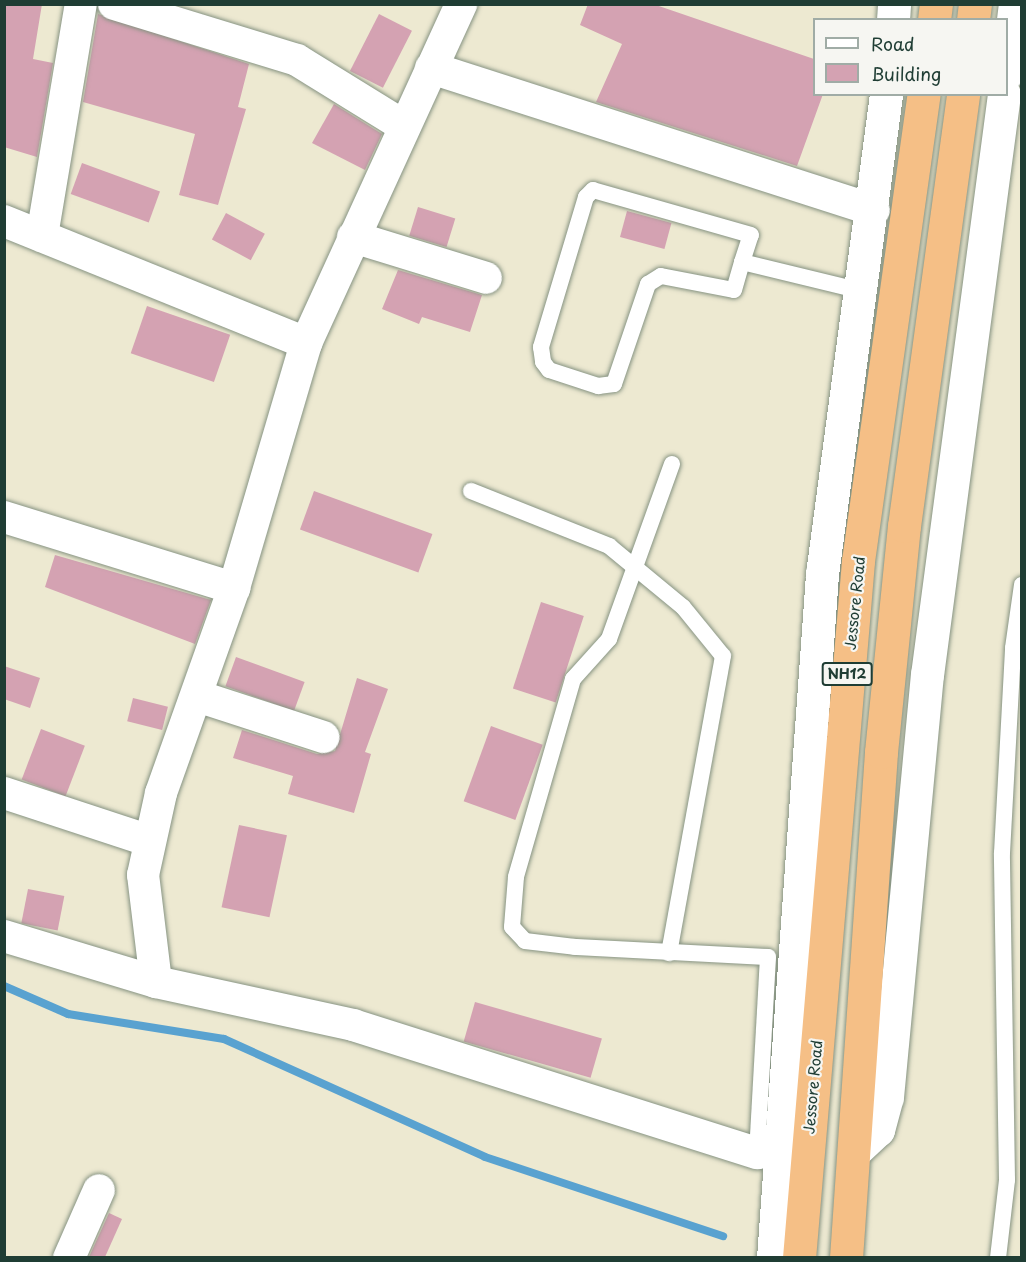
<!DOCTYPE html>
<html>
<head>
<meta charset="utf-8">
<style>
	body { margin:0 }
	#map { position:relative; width:1026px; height:1262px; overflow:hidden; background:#ede9d1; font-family:"Playpen Sans",sans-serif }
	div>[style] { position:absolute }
	.stream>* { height:8px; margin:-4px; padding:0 4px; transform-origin:4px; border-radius:4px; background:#59a2d0 }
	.building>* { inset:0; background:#d4a2b2; transform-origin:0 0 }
	.roads { filter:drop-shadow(0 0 2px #869382) drop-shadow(0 0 2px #869382) }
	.service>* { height:16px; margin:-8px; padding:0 8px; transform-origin:8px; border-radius:8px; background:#fff }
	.minor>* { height:32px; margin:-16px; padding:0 16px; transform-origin:16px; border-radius:16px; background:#fff }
	.tertiary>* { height:33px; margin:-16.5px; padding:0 16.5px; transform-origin:16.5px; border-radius:16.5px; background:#fff }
	.trunk>* { height:33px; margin:-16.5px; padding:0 16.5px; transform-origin:16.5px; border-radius:16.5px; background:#f5bf86 }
	span { translate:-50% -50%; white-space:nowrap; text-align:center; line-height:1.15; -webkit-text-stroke:4.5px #f6f6f2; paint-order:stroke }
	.shield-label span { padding:2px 4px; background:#f6f6f2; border:2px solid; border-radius:4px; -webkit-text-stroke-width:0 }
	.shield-label { font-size:14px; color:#1f3d34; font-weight:700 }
	.street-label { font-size:15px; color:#1f3d34 }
	.frame { position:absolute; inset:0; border:6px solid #1f3d34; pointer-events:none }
	.legend { position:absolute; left:813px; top:18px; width:195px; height:78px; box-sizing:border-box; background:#f6f6f2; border:2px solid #a0aca6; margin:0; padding:8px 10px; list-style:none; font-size:18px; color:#1f3d34 }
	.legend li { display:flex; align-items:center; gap:12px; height:30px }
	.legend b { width:30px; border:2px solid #a0aca6 }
</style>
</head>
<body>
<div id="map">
	<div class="stream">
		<div style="left:4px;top:986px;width:70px;rotate:23.6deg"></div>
		<div style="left:68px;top:1014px;width:158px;rotate:9.1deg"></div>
		<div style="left:224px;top:1039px;width:286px;rotate:24.3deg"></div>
		<div style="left:485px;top:1157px;width:251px;rotate:18.4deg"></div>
	</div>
	<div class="building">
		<div style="clip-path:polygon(4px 4px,42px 4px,33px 59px,53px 63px,37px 157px,4px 147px)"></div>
		<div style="clip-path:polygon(588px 4px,653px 4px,814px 59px,814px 94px,823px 94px,797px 166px,596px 102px,622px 44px,580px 25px)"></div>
		<div style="clip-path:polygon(98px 14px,249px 64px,238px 107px,246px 109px,218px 205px,179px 195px,195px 134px,83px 102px)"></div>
		<div style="left:379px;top:14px;width:37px;height:64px;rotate:27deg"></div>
		<div style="clip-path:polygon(334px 104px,382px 134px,365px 170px,312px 143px)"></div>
		<div style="left:82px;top:163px;width:83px;height:33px;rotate:20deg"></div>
		<div style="left:418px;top:207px;width:39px;height:30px;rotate:17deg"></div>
		<div style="left:627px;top:211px;width:46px;height:27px;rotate:15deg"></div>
		<div style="left:226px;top:213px;width:44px;height:30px;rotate:28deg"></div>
		<div style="clip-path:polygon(398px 270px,482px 295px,470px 332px,422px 317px,419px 324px,382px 309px)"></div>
		<div style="left:147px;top:306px;width:88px;height:50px;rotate:19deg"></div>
		<div style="left:314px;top:491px;width:126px;height:41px;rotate:20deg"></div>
		<div style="clip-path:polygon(55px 555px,211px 600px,195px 644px,45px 587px)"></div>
		<div style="left:541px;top:602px;width:45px;height:91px;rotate:18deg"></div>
		<div style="left:236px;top:657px;width:73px;height:31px;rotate:20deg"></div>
		<div style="clip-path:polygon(4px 666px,40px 678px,30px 708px,4px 699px)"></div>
		<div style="clip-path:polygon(357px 678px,388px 689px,365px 752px,371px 754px,354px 813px,288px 794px,293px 776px,233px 758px,242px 730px,317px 754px,335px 751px)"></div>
		<div style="left:133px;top:698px;width:36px;height:24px;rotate:14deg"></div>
		<div style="left:491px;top:726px;width:55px;height:80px;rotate:20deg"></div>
		<div style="left:41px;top:729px;width:47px;height:54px;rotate:21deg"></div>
		<div style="left:239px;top:825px;width:49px;height:84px;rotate:12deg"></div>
		<div style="left:28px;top:889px;width:37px;height:35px;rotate:11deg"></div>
		<div style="left:475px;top:1002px;width:132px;height:41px;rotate:16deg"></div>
		<div style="clip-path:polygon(109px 1213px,122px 1219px,105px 1257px,89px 1257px)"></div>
	</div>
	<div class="roads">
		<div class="service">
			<div style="left:742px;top:262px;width:28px;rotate:-72deg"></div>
			<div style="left:751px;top:235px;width:164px;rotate:-164.1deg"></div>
			<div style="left:593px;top:190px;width:10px;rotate:135deg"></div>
			<div style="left:586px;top:197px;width:157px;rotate:106.7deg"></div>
			<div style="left:541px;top:347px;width:15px;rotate:82deg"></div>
			<div style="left:543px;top:362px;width:10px;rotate:53deg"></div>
			<div style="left:549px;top:370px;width:52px;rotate:18.1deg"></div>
			<div style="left:598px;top:386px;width:16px;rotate:-7deg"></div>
			<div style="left:614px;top:384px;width:106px;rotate:-71.2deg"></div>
			<div style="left:648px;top:284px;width:15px;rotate:-32deg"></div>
			<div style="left:661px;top:276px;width:74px;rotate:10.9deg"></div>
			<div style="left:734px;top:290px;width:29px;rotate:-74deg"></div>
			<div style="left:742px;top:262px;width:123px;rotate:13.6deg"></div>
			<div style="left:672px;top:464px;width:186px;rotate:109.8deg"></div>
			<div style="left:609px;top:639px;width:54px;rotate:132deg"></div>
			<div style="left:573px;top:679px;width:206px;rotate:106.1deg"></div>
			<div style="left:516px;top:877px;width:50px;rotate:94.6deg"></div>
			<div style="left:512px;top:927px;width:19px;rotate:47deg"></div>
			<div style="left:525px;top:941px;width:50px;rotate:6.8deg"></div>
			<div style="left:575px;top:947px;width:193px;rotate:3deg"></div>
			<div style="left:768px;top:957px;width:196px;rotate:93.2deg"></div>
			<div style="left:471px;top:491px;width:149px;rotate:21.7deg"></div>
			<div style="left:609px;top:546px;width:96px;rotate:39.5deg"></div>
			<div style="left:683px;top:607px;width:63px;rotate:50.8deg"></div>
			<div style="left:723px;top:656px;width:302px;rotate:100.3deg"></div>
			<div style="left:998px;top:1258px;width:79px;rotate:-83.4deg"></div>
			<div style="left:1007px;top:1180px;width:327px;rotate:-90.9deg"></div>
			<div style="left:1002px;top:853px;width:205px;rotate:-86.9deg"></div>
			<div style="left:1013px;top:648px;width:64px;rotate:-81.9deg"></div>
		</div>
		<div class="minor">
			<div style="left:114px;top:4px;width:191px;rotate:17deg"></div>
			<div style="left:297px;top:60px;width:126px;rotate:31.7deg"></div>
			<div style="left:431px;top:68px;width:465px;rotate:17.8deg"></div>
			<div style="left:4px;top:221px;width:326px;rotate:22deg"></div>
			<div style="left:42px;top:236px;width:235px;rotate:-80.5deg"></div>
			<div style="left:353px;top:237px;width:139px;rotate:17.1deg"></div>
			<div style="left:4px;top:517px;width:241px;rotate:17.2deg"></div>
			<div style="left:197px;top:696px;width:133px;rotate:18deg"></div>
			<div style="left:4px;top:793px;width:151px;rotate:18.2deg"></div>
			<div style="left:4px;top:936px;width:159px;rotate:16.8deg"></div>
			<div style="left:156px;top:982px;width:202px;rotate:12.3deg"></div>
			<div style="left:353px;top:1025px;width:424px;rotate:17.6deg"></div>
			<div style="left:757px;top:1153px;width:50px;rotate:-11.5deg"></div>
			<div style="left:156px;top:982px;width:108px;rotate:-96.9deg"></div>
			<div style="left:143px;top:875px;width:84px;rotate:-77.6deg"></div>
			<div style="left:161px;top:793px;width:218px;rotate:-70.4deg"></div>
			<div style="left:234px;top:588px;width:255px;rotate:-73.6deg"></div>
			<div style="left:306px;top:343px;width:373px;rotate:-65.4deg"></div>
			<div style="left:69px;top:1258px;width:74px;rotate:-66.2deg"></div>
		</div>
		<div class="tertiary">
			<div style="left:893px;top:20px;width:16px;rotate:-86deg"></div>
			<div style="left:1006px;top:74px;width:71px;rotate:-82.7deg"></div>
			<div style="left:854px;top:1152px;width:33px;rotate:-43deg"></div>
			<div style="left:878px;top:1130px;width:34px;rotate:-75deg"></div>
			<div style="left:887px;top:1097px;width:424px;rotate:-84.6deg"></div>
			<div style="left:927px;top:675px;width:586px;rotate:-82.45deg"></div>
			<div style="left:773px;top:1258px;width:686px;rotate:-85.9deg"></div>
			<div style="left:822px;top:574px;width:484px;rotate:-82.4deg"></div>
		</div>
		<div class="trunk">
			<div style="left:934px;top:20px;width:16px;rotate:-83deg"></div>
			<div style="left:973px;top:20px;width:16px;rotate:-83deg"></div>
			<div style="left:799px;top:1258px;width:699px;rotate:-85.16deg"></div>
			<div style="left:858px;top:561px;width:472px;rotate:-82deg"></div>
			<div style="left:846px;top:1258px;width:507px;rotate:-86.04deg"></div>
			<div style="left:881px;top:752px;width:227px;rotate:-84.2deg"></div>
			<div style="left:904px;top:526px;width:436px;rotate:-82.2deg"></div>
		</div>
	</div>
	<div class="shield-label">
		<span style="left:847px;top:674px">NH12</span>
	</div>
	<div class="street-label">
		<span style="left:854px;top:603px;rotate:-84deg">Jessore Road</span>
		<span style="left:812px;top:1087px;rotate:-85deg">Jessore Road</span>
	</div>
	<div class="frame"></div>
	<ul class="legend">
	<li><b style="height:8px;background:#fff"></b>Road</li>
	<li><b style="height:16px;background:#d4a2b2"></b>Building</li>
	</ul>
</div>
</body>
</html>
